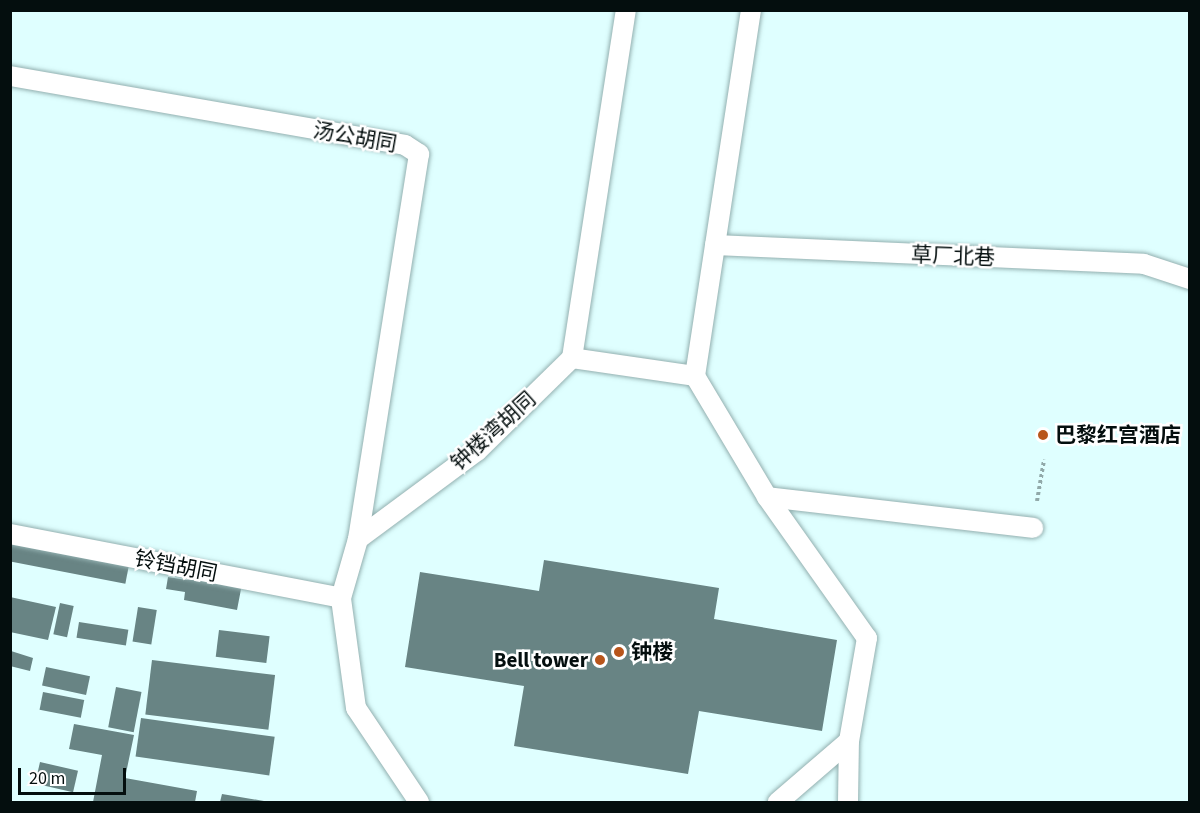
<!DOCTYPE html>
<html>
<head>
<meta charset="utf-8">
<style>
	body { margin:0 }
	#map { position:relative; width:1200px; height:813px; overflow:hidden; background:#dfffff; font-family:"Source Sans 3","Noto Sans SC",sans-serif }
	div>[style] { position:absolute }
	.building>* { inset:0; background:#688484; transform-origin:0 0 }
	.path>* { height:4px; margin-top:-2px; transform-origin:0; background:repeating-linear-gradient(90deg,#91a9a9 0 3px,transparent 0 6px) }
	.roads { filter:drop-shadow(0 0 2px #93b0b0) drop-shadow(0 0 2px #93b0b0) }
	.service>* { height:20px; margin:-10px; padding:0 10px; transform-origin:10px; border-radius:10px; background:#fff }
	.dots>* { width:16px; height:16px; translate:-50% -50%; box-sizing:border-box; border:3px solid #fff; border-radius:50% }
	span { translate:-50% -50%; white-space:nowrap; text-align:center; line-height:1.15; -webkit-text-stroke:5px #fff; paint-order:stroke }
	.street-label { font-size:21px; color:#040e0e }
	.poi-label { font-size:21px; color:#040e0e; font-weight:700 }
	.left { translate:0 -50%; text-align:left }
	.right { translate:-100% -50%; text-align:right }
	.frame { position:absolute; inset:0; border:12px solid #040e0e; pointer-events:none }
	.scale { position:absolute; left:18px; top:768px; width:108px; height:27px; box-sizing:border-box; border:3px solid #040e0e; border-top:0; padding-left:8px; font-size:18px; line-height:21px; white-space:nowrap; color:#040e0e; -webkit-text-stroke:4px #fff; paint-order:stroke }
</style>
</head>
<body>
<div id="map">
	<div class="building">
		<div style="left:10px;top:543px;width:121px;height:18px;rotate:11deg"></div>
		<div style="clip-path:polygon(544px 560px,719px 588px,714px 619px,837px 640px,822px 731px,699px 711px,688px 774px,514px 746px,524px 686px,405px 667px,420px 572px,539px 591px)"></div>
		<div style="clip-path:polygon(188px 575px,242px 584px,237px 610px,184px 600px,185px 592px,166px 589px,168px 577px,187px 580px)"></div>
		<div style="clip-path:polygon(10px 597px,56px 607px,48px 640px,10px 632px)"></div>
		<div style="left:60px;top:603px;width:14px;height:32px;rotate:12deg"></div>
		<div style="left:138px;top:607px;width:19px;height:35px;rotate:9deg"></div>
		<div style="left:79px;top:622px;width:50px;height:16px;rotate:9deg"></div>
		<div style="left:219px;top:630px;width:51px;height:27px;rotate:7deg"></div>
		<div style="clip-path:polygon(11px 651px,33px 658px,30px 671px,10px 666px)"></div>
		<div style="left:152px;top:660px;width:124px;height:55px;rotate:7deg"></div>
		<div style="left:46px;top:667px;width:45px;height:19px;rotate:12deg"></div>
		<div style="left:116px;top:687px;width:26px;height:41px;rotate:11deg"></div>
		<div style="left:43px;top:692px;width:42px;height:18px;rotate:11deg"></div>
		<div style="left:141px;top:718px;width:135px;height:39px;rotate:8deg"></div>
		<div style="clip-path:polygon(74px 724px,134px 735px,125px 778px,197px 791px,195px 802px,93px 802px,102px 755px,69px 749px)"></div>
		<div style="left:40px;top:762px;width:39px;height:22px;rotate:13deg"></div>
		<div style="clip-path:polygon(222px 794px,264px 801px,264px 802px,220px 802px)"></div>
	</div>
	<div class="path">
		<div style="left:1037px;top:501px;width:42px;rotate:-80.3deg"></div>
	</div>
	<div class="roads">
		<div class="service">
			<div style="left:751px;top:10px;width:370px;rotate:98.7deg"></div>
			<div style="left:695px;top:376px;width:141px;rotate:59.2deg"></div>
			<div style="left:767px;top:497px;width:173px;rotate:54.7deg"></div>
			<div style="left:867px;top:638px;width:105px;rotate:99.9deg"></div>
			<div style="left:849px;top:741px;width:94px;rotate:139.3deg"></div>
			<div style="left:10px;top:76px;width:401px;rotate:9.9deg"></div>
			<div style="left:405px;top:145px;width:17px;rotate:33deg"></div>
			<div style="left:419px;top:154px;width:390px;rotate:99deg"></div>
			<div style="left:715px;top:245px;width:429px;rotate:2.5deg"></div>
			<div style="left:1144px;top:264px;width:48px;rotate:18.1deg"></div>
			<div style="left:572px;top:358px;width:124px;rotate:8.3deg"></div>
			<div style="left:767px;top:497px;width:268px;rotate:6.6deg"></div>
			<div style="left:10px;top:534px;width:337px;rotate:10.9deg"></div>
			<div style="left:419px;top:802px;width:113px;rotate:-123.8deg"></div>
			<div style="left:356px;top:708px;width:111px;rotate:-97.8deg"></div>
			<div style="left:341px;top:598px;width:61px;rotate:-73.9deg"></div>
			<div style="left:358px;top:539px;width:148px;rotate:-36.5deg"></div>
			<div style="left:477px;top:451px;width:133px;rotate:-44.4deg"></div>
			<div style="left:572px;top:358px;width:352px;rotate:-81.2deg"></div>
			<div style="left:848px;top:802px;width:61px;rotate:-89.1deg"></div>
		</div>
	</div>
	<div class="dots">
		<div style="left:1043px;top:435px;background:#b8551b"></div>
		<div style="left:619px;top:652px;background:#b8551b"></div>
		<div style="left:600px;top:660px;background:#b8551b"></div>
	</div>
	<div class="street-label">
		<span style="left:355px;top:137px;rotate:10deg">汤公胡同</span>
		<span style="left:953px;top:256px;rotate:2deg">草厂北巷</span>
		<span style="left:493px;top:431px;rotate:-42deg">钟楼湾胡同</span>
		<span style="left:176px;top:566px;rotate:11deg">铃铛胡同</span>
	</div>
	<div class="poi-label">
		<span class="left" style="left:1055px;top:435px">巴黎红宫酒店</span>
		<span class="left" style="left:631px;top:652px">钟楼</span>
		<span class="right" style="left:588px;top:660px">Bell tower</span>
	</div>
	<div class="frame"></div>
	<div class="scale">20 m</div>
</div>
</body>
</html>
